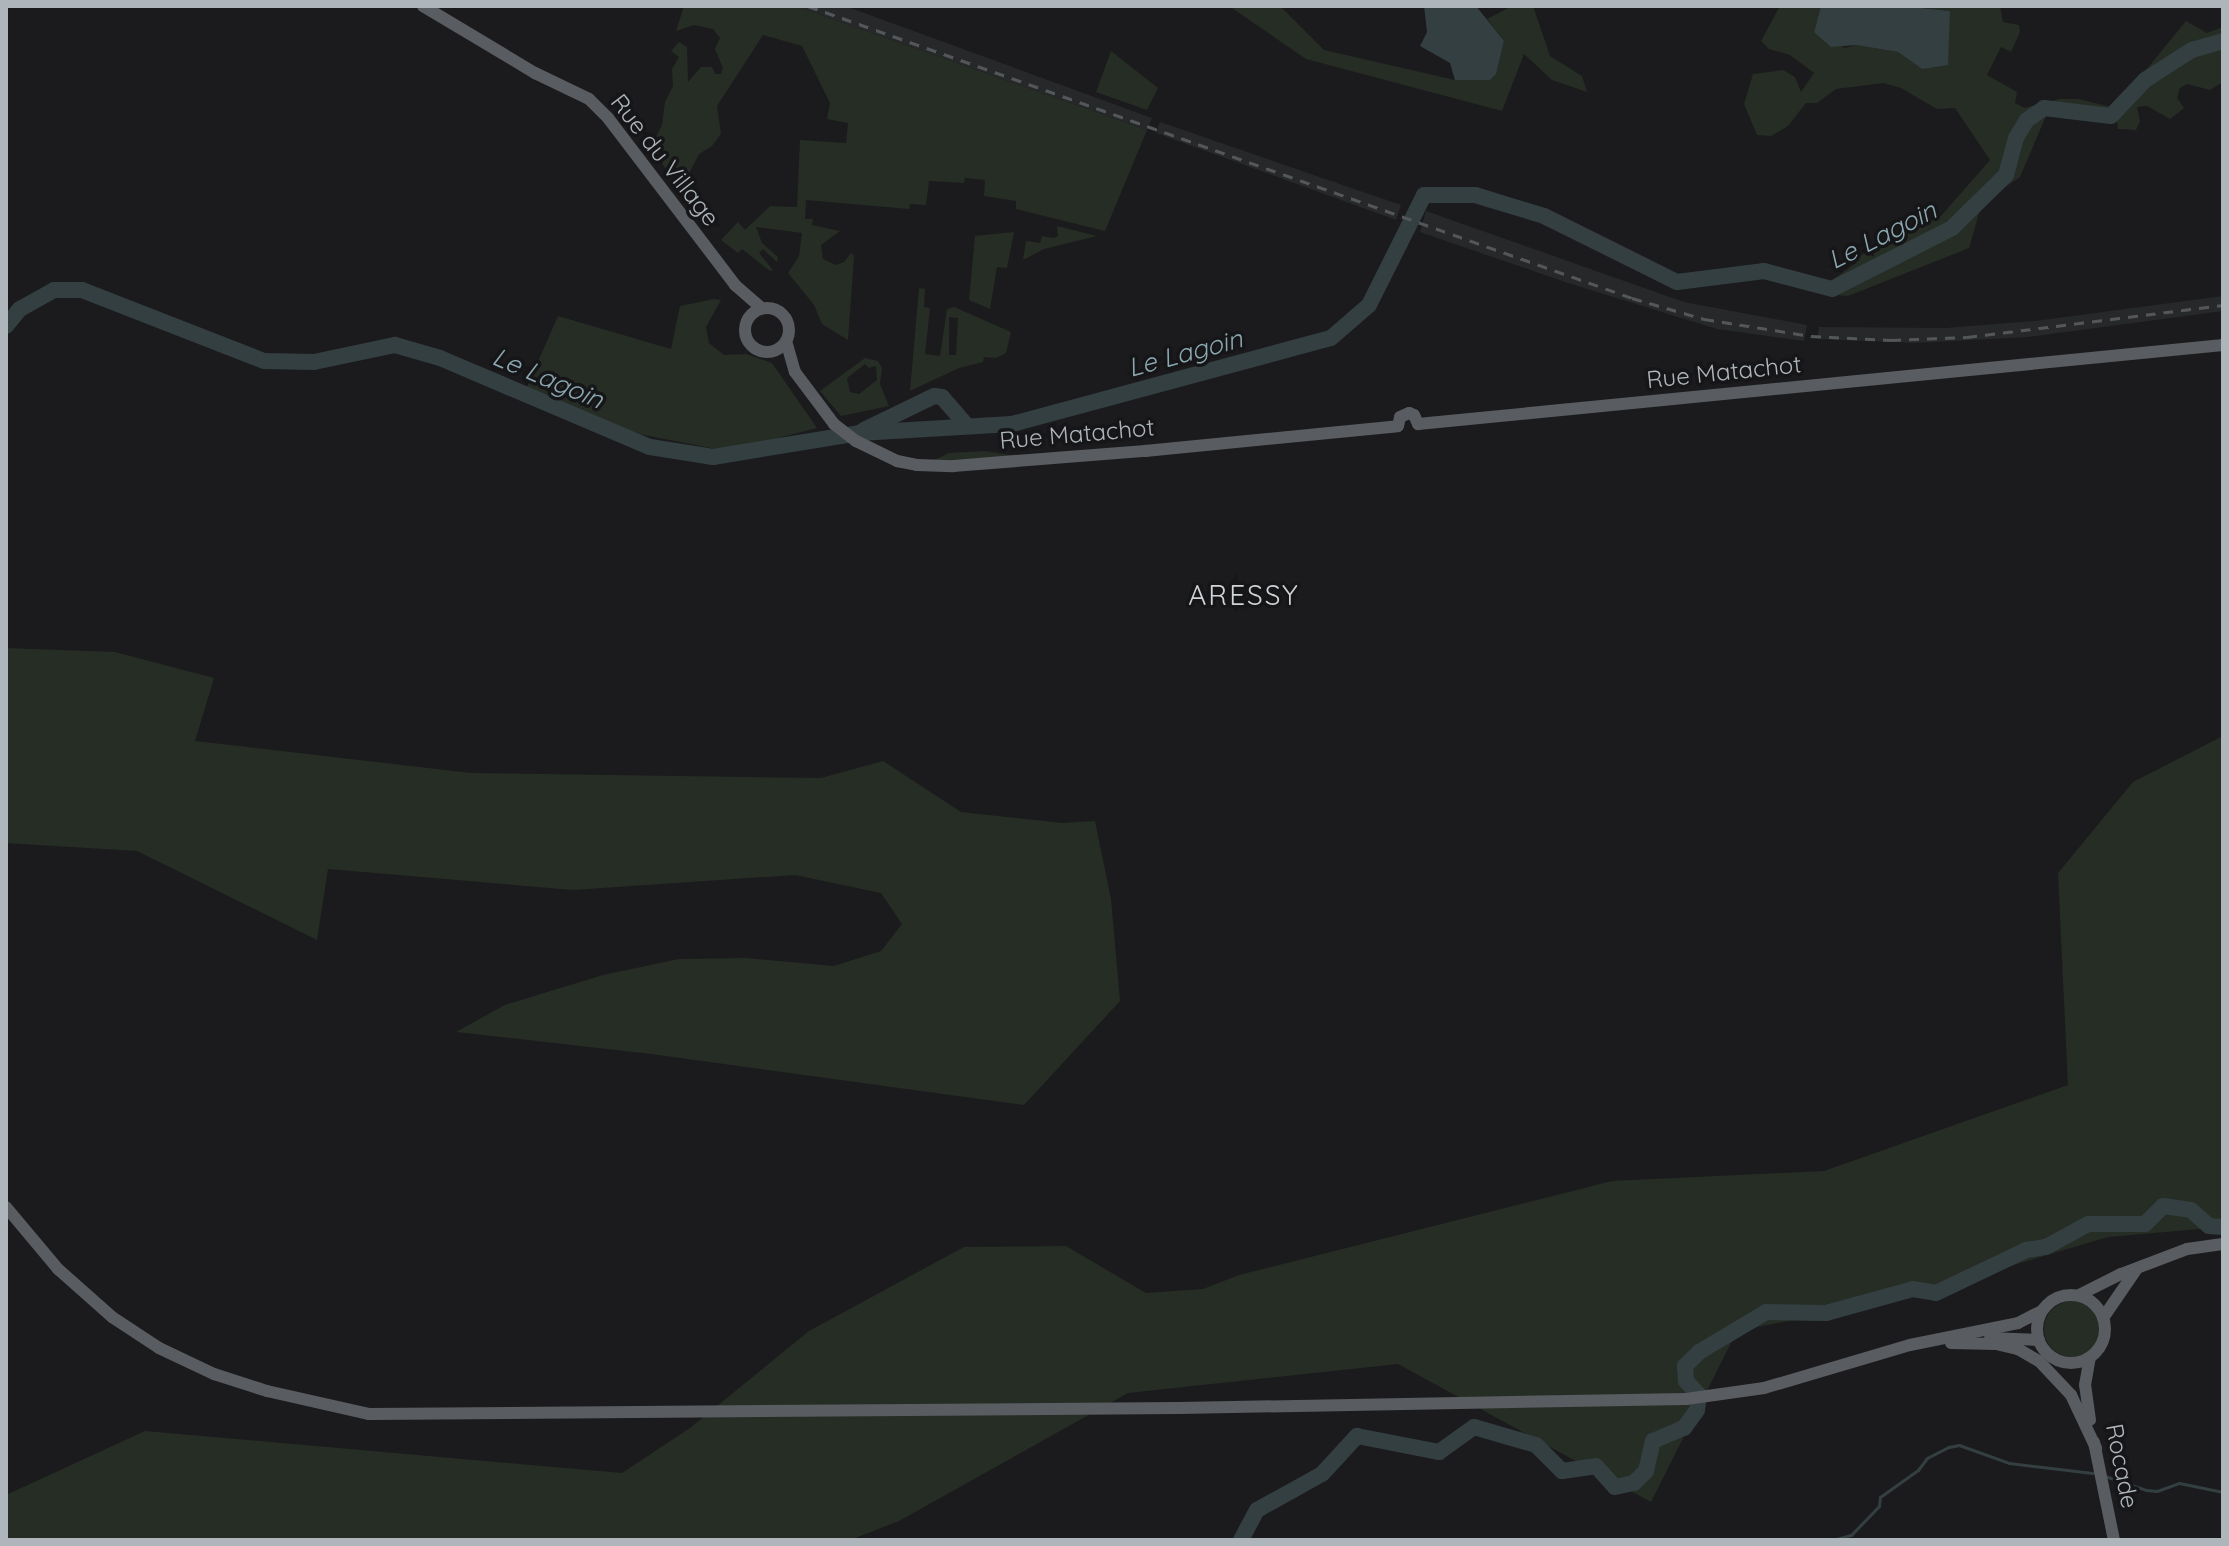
<!DOCTYPE html>
<html>
<head>
<meta charset="utf-8">
<style>
	body { margin:0 }
	#map { position:relative; width:2229px; height:1546px; overflow:hidden; background:#1b1b1d; font-family:Quicksand,sans-serif }
	div>[style] { position:absolute }
	.built>* { inset:0; background:#27282a }
	.green>* { inset:0; background:#262d25 }
	.round { border-radius:50% }
	.water>* { inset:0; background:#343f42 }
	.stream>* { height:3px; margin:-1.5px; padding:0 1.5px; transform-origin:1.5px; border-radius:1.5px; background:#343f42 }
	.river>* { height:16px; margin:-8px; padding:0 8px; transform-origin:8px; border-radius:8px; background:#343f42 }
	.major>* { height:12px; margin:-6px; padding:0 6px; transform-origin:6px; border-radius:6px; background:#595c60 }
	.major>.ring { margin:-6px; padding:0; box-sizing:content-box; background:none; border:12px solid #595c60; border-radius:50% }
	.rail>* { height:3px; margin-top:-1.5px; transform-origin:0; background:repeating-linear-gradient(90deg,#54575a 0 10px,transparent 0 18px) }
	span { translate:-50% -50%; white-space:nowrap; text-align:center; line-height:1.15; -webkit-text-stroke:7px #161618; paint-order:stroke }
	.street-label { font-size:24px; color:#afb6bb }
	.water-label { font-size:26px; color:#8ba8b1; font-style:italic }
	.quarter-label { font-size:28px; color:#d0d4d7; letter-spacing:2px }
	.frame { position:absolute; inset:0; border:8px solid #afb6bb; pointer-events:none }
</style>
</head>
<body>
<div id="map">
	<div class="built">
		<div style="clip-path:polygon(795px 6px,845px 6px,1152px 118px,1147px 130px)"></div>
		<div style="clip-path:polygon(1160px 122px,1401px 205px,1396px 220px,1156px 133px)"></div>
		<div style="clip-path:polygon(1426px 211px,1684px 302px,1807px 325px,1804px 341px,1717px 329px,1568px 283px,1420px 232px)"></div>
		<div style="clip-path:polygon(2223px 296px,2223px 311px,2028px 337px,1917px 343px,1817px 339px,1819px 327px,1946px 328px,2035px 321px)"></div>
	</div>
	<div class="green">
		<div style="clip-path:polygon(684px 6px,795px 6px,1147px 130px,1105px 231px,1016px 209px,1016px 201px,984px 196px,985px 180px,965px 178px,964px 183px,929px 181px,926px 205px,910px 204px,909px 209px,806px 200px,805px 219px,813px 219px,812px 225px,840px 231px,821px 245px,823px 259px,836px 265px,844px 262px,851px 253px,854px 256px,848px 340px,822px 324px,814px 305px,788px 273px,799px 256px,802px 233px,756px 227px,762px 243px,778px 257px,777px 262px,763px 249px,759px 253px,773px 270px,770px 271px,742px 249px,738px 253px,721px 240px,738px 222px,745px 230px,770px 206px,797px 207px,800px 140px,846px 143px,848px 123px,827px 119px,830px 103px,802px 46px,763px 35px,717px 106px,721px 134px,712px 146px,699px 154px,685px 181px,691px 180px,684px 191px,663px 165px,655px 139px,662px 125px,665px 102px,673px 86px,672px 69px,679px 57px,671px 51px,679px 42px,687px 47px,688px 82px,701px 67px,712px 67px,715px 74px,721px 74px,723px 68px,715px 49px,720px 38px,713px 29px,694px 25px,676px 31px)"></div>
		<div style="clip-path:polygon(1229px 6px,1280px 6px,1324px 50px,1455px 80px,1489px 80px,1496px 74px,1504px 41px,1487px 19px,1512px 6px,1533px 6px,1550px 56px,1582px 76px,1587px 92px,1552px 80px,1524px 54px,1502px 111px,1306px 59px)"></div>
		<div style="clip-path:polygon(1780px 6px,1821px 6px,1814px 32px,1845px 48px,1856px 45px,1898px 52px,1922px 69px,1950px 11px,1904px 6px,2000px 6px,2003px 22px,2019px 25px,2020px 32px,2011px 52px,2001px 47px,1987px 75px,2017px 92px,2015px 103px,2025px 108px,2059px 99px,2079px 99px,2115px 108px,2186px 21px,2207px 33px,2223px 27px,2223px 82px,2210px 90px,2187px 84px,2180px 88px,2177px 98px,2184px 108px,2170px 119px,2147px 106px,2137px 107px,2140px 121px,2136px 130px,2118px 129px,2115px 108px,2046px 116px,2020px 177px,1982px 203px,1969px 248px,1848px 296px,1826px 294px,1831px 281px,1856px 263px,1857px 257px,1941px 216px,1990px 160px,1955px 108px,1937px 109px,1901px 88px,1883px 83px,1836px 89px,1817px 103px,1806px 103px,1788px 126px,1771px 136px,1757px 135px,1744px 104px,1753px 74px,1783px 70px,1795px 77px,1801px 92px,1814px 73px,1790px 55px,1769px 49px,1761px 41px)"></div>
		<div style="clip-path:polygon(1111px 51px,1158px 88px,1147px 110px,1096px 92px)"></div>
		<div style="clip-path:polygon(1057px 226px,1097px 236px,1044px 249px,1023px 260px,1026px 241px,1040px 243px,1042px 236px,1054px 238px,1058px 236px)"></div>
		<div style="clip-path:polygon(1014px 232px,1007px 268px,997px 267px,990px 309px,969px 300px,975px 236px)"></div>
		<div style="clip-path:polygon(evenodd,919px 288px,925px 289px,924px 307px,930px 308px,925px 354px,940px 356px,947px 309px,954px 307px,1011px 332px,1006px 353px,996px 358px,984px 357px,983px 362px,959px 368px,910px 391px,919px 288px,949px 317px,958px 318px,956px 355px,949px 355px,949px 317px)"></div>
		<div style="clip-path:polygon(714px 299px,721px 300px,706px 327px,709px 343px,724px 355px,746px 354px,772px 363px,817px 428px,744px 447px,716px 449px,639px 434px,526px 389px,558px 316px,671px 349px,680px 306px)"></div>
		<div style="clip-path:polygon(evenodd,865px 358px,878px 361px,882px 368px,880px 384px,889px 406px,841px 416px,820px 391px,865px 358px,865px 364px,869px 368px,876px 366px,877px 380px,859px 394px,850px 392px,847px 378px,865px 364px)"></div>
		<div style="clip-path:polygon(985px 451px,1016px 456px,932px 461px,949px 453px)"></div>
		<div style="clip-path:polygon(6px 648px,115px 652px,214px 678px,195px 741px,471px 773px,821px 778px,883px 761px,961px 812px,1062px 823px,1095px 821px,1111px 899px,1120px 1001px,1024px 1105px,651px 1054px,456px 1032px,505px 1005px,603px 975px,679px 959px,746px 958px,834px 966px,881px 951px,902px 924px,881px 893px,795px 875px,573px 890px,328px 869px,317px 940px,137px 851px,6px 843px)"></div>
		<div style="clip-path:polygon(2223px 736px,2223px 1227px,2108px 1237px,1896px 1300px,1737px 1331px,1651px 1502px,1398px 1364px,1128px 1393px,899px 1521px,850px 1540px,6px 1540px,6px 1495px,145px 1431px,622px 1473px,690px 1428px,809px 1331px,964px 1247px,1066px 1246px,1146px 1293px,1203px 1289px,1239px 1275px,1612px 1181px,1824px 1171px,2068px 1085px,2058px 873px,2133px 782px)"></div>
		<div class="round" style="left:2044px;top:1301px;width:56px;height:56px"></div>
	</div>
	<div class="water">
		<div style="clip-path:polygon(1424px 6px,1476px 6px,1504px 41px,1496px 74px,1490px 80px,1455px 80px,1450px 63px,1420px 46px,1427px 32px)"></div>
		<div style="clip-path:polygon(1821px 6px,1903px 6px,1950px 11px,1948px 65px,1922px 69px,1898px 52px,1856px 45px,1831px 47px,1814px 32px)"></div>
	</div>
	<div class="stream">
		<div style="left:2105px;top:1476px;width:43px;rotate:18.9deg"></div>
		<div style="left:2146px;top:1490px;width:11px;rotate:5deg"></div>
		<div style="left:2157px;top:1491px;width:23px;rotate:-20deg"></div>
		<div style="left:2179px;top:1483px;width:45px;rotate:11.6deg"></div>
		<div style="left:1833px;top:1540px;width:19px;rotate:-16deg"></div>
		<div style="left:1851px;top:1535px;width:40px;rotate:-46deg"></div>
		<div style="left:1879px;top:1506px;width:9px;rotate:-84deg"></div>
		<div style="left:1880px;top:1497px;width:47px;rotate:-35.4deg"></div>
		<div style="left:1918px;top:1470px;width:15px;rotate:-53deg"></div>
		<div style="left:1927px;top:1458px;width:25px;rotate:-27deg"></div>
		<div style="left:1949px;top:1447px;width:10px;rotate:-11deg"></div>
		<div style="left:1959px;top:1445px;width:53px;rotate:19.8deg"></div>
		<div style="left:2009px;top:1463px;width:84px;rotate:6.9deg"></div>
	</div>
	<div class="river">
		<div style="left:6px;top:326px;width:22px;rotate:-51deg"></div>
		<div style="left:20px;top:309px;width:39px;rotate:-29deg"></div>
		<div style="left:54px;top:290px;width:28px"></div>
		<div style="left:82px;top:290px;width:195px;rotate:21.3deg"></div>
		<div style="left:264px;top:361px;width:50px;rotate:1.1deg"></div>
		<div style="left:314px;top:362px;width:83px;rotate:-11.9deg"></div>
		<div style="left:395px;top:345px;width:47px;rotate:16.1deg"></div>
		<div style="left:440px;top:358px;width:228px;rotate:23deg"></div>
		<div style="left:650px;top:447px;width:64px;rotate:9deg"></div>
		<div style="left:713px;top:457px;width:148px;rotate:-9.3deg"></div>
		<div style="left:859px;top:433px;width:153px;rotate:-3.4deg"></div>
		<div style="left:1012px;top:424px;width:330px;rotate:-15.1deg"></div>
		<div style="left:1331px;top:338px;width:50px;rotate:-41deg"></div>
		<div style="left:1369px;top:305px;width:123px;rotate:-63.4deg"></div>
		<div style="left:1424px;top:195px;width:51px"></div>
		<div style="left:1475px;top:195px;width:72px;rotate:16.9deg"></div>
		<div style="left:1544px;top:216px;width:148px;rotate:26.4deg"></div>
		<div style="left:1677px;top:282px;width:88px;rotate:-7.2deg"></div>
		<div style="left:1764px;top:271px;width:70px;rotate:14.8deg"></div>
		<div style="left:1832px;top:289px;width:135px;rotate:-26.9deg"></div>
		<div style="left:1952px;top:228px;width:76px;rotate:-44.5deg"></div>
		<div style="left:2006px;top:175px;width:38px;rotate:-75deg"></div>
		<div style="left:2016px;top:138px;width:21px;rotate:-59deg"></div>
		<div style="left:2027px;top:120px;width:21px;rotate:-35deg"></div>
		<div style="left:2044px;top:108px;width:67px;rotate:6.8deg"></div>
		<div style="left:2111px;top:116px;width:50px;rotate:-46.6deg"></div>
		<div style="left:2145px;top:80px;width:56px;rotate:-32.6deg"></div>
		<div style="left:2192px;top:50px;width:32px;rotate:-16deg"></div>
		<div style="left:864px;top:430px;width:78px;rotate:-25.9deg"></div>
		<div style="left:934px;top:396px;width:8px;rotate:7deg"></div>
		<div style="left:942px;top:397px;width:38px;rotate:49deg"></div>
		<div style="left:1241px;top:1540px;width:34px;rotate:-62deg"></div>
		<div style="left:1257px;top:1510px;width:74px;rotate:-29deg"></div>
		<div style="left:1322px;top:1474px;width:52px;rotate:-47.4deg"></div>
		<div style="left:1357px;top:1436px;width:84px;rotate:11deg"></div>
		<div style="left:1439px;top:1452px;width:43px;rotate:-35.5deg"></div>
		<div style="left:1474px;top:1427px;width:65px;rotate:16.2deg"></div>
		<div style="left:1536px;top:1445px;width:37px;rotate:45deg"></div>
		<div style="left:1562px;top:1471px;width:34px;rotate:-8deg"></div>
		<div style="left:1596px;top:1466px;width:28px;rotate:48deg"></div>
		<div style="left:1615px;top:1487px;width:19px;rotate:-12deg"></div>
		<div style="left:1634px;top:1483px;width:17px;rotate:-45deg"></div>
		<div style="left:1646px;top:1471px;width:31px;rotate:-77deg"></div>
		<div style="left:1653px;top:1441px;width:34px;rotate:-23deg"></div>
		<div style="left:1684px;top:1428px;width:22px;rotate:-54deg"></div>
		<div style="left:1697px;top:1410px;width:15px;rotate:-82deg"></div>
		<div style="left:1699px;top:1395px;width:19px;rotate:-133deg"></div>
		<div style="left:1686px;top:1381px;width:15px;rotate:-94deg"></div>
		<div style="left:1685px;top:1366px;width:20px;rotate:-45deg"></div>
		<div style="left:1699px;top:1352px;width:78px;rotate:-30.8deg"></div>
		<div style="left:1766px;top:1312px;width:60px;rotate:1deg"></div>
		<div style="left:1826px;top:1313px;width:90px;rotate:-15.4deg"></div>
		<div style="left:1913px;top:1289px;width:23px;rotate:10deg"></div>
		<div style="left:1936px;top:1293px;width:100px;rotate:-25.5deg"></div>
		<div style="left:2026px;top:1250px;width:20px;rotate:-9deg"></div>
		<div style="left:2046px;top:1247px;width:48px;rotate:-28.7deg"></div>
		<div style="left:2088px;top:1224px;width:57px"></div>
		<div style="left:2145px;top:1224px;width:25px;rotate:-45deg"></div>
		<div style="left:2163px;top:1206px;width:28px;rotate:8deg"></div>
		<div style="left:2191px;top:1210px;width:24px;rotate:42deg"></div>
		<div style="left:2209px;top:1226px;width:14px;rotate:4deg"></div>
	</div>
	<div class="major">
		<div style="left:423px;top:6px;width:131px;rotate:30.9deg"></div>
		<div style="left:535px;top:73px;width:60px;rotate:25.7deg"></div>
		<div style="left:589px;top:99px;width:27px;rotate:45deg"></div>
		<div style="left:608px;top:118px;width:210px;rotate:52.7deg"></div>
		<div style="left:735px;top:285px;width:35px;rotate:41deg"></div>
		<div class="ring" style="left:745px;top:308px;width:32px;height:32px"></div>
		<div style="left:786px;top:341px;width:32px;rotate:74deg"></div>
		<div style="left:795px;top:372px;width:65px;rotate:53.1deg"></div>
		<div style="left:834px;top:424px;width:28px;rotate:38deg"></div>
		<div style="left:856px;top:441px;width:46px;rotate:26deg"></div>
		<div style="left:897px;top:461px;width:20px;rotate:11deg"></div>
		<div style="left:917px;top:465px;width:36px;rotate:2deg"></div>
		<div style="left:953px;top:466px;width:193px;rotate:-4.5deg"></div>
		<div style="left:1145px;top:451px;width:254px;rotate:-5.6deg"></div>
		<div style="left:1418px;top:424px;width:809px;rotate:-5.6deg"></div>
		<div style="left:1398px;top:426px;width:9px;rotate:-77deg"></div>
		<div style="left:1400px;top:417px;width:10px;rotate:-24deg"></div>
		<div style="left:1409px;top:413px;width:5px;rotate:22deg"></div>
		<div style="left:1414px;top:415px;width:10px;rotate:66deg"></div>
		<div style="left:6px;top:1207px;width:81px;rotate:50deg"></div>
		<div style="left:58px;top:1269px;width:72px;rotate:41.6deg"></div>
		<div style="left:112px;top:1317px;width:56px;rotate:33.4deg"></div>
		<div style="left:159px;top:1348px;width:61px;rotate:25.3deg"></div>
		<div style="left:214px;top:1374px;width:56px;rotate:17.8deg"></div>
		<div style="left:267px;top:1391px;width:105px;rotate:12.7deg"></div>
		<div style="left:369px;top:1414px;width:810px;rotate:-0.42deg"></div>
		<div style="left:1179px;top:1408px;width:507px;rotate:-1.02deg"></div>
		<div style="left:1686px;top:1399px;width:79px;rotate:-8deg"></div>
		<div style="left:1764px;top:1388px;width:152px;rotate:-16.4deg"></div>
		<div style="left:1910px;top:1345px;width:110px;rotate:-11.5deg"></div>
		<div style="left:2018px;top:1323px;width:27px;rotate:-27deg"></div>
		<div style="left:2079px;top:1295px;width:47px;rotate:-26.6deg"></div>
		<div style="left:2121px;top:1274px;width:71px;rotate:-20.7deg"></div>
		<div style="left:2187px;top:1249px;width:36px;rotate:-8deg"></div>
		<div class="ring" style="left:2037px;top:1295px;width:56px;height:56px"></div>
		<div style="left:2103px;top:1318px;width:58px;rotate:-55.5deg"></div>
		<div style="left:1990px;top:1338px;width:49px;rotate:2.3deg"></div>
		<div style="left:1951px;top:1343px;width:45px;rotate:1.3deg"></div>
		<div style="left:1996px;top:1344px;width:23px;rotate:13deg"></div>
		<div style="left:2018px;top:1349px;width:24px;rotate:30deg"></div>
		<div style="left:2039px;top:1361px;width:47px;rotate:46.7deg"></div>
		<div style="left:2071px;top:1395px;width:59px;rotate:64.7deg"></div>
		<div style="left:2090px;top:1420px;width:35px;rotate:-98deg"></div>
		<div style="left:2085px;top:1385px;width:28px;rotate:-80deg"></div>
		<div style="left:2094px;top:1442px;width:100px;rotate:78.5deg"></div>
	</div>
	<div class="rail">
		<div style="left:808px;top:6px;width:874px;rotate:19.51deg"></div>
		<div style="left:1632px;top:298px;width:75px;rotate:16.3deg"></div>
		<div style="left:1704px;top:319px;width:108px;rotate:9deg"></div>
		<div style="left:1811px;top:336px;width:80px;rotate:2.9deg"></div>
		<div style="left:1891px;top:340px;width:76px;rotate:-2.3deg"></div>
		<div style="left:1967px;top:337px;width:258px;rotate:-7.1deg"></div>
	</div>
	<div class="street-label">
		<span style="left:665px;top:160px;rotate:52deg">Rue du Village</span>
		<span style="left:1724px;top:372px;rotate:-6deg">Rue Matachot</span>
		<span style="left:1077px;top:434px;rotate:-5deg">Rue Matachot</span>
		<span style="left:2122px;top:1466px;rotate:79deg">Rocade</span>
	</div>
	<div class="water-label">
		<span style="left:1882px;top:235px;rotate:-27deg">Le Lagoin</span>
		<span style="left:1185px;top:353px;rotate:-15deg">Le Lagoin</span>
		<span style="left:548px;top:378px;rotate:23deg">Le Lagoin</span>
	</div>
	<div class="quarter-label">
		<span style="left:1244px;top:595px">ARESSY</span>
	</div>
	<div class="frame"></div>
</div>
</body>
</html>
